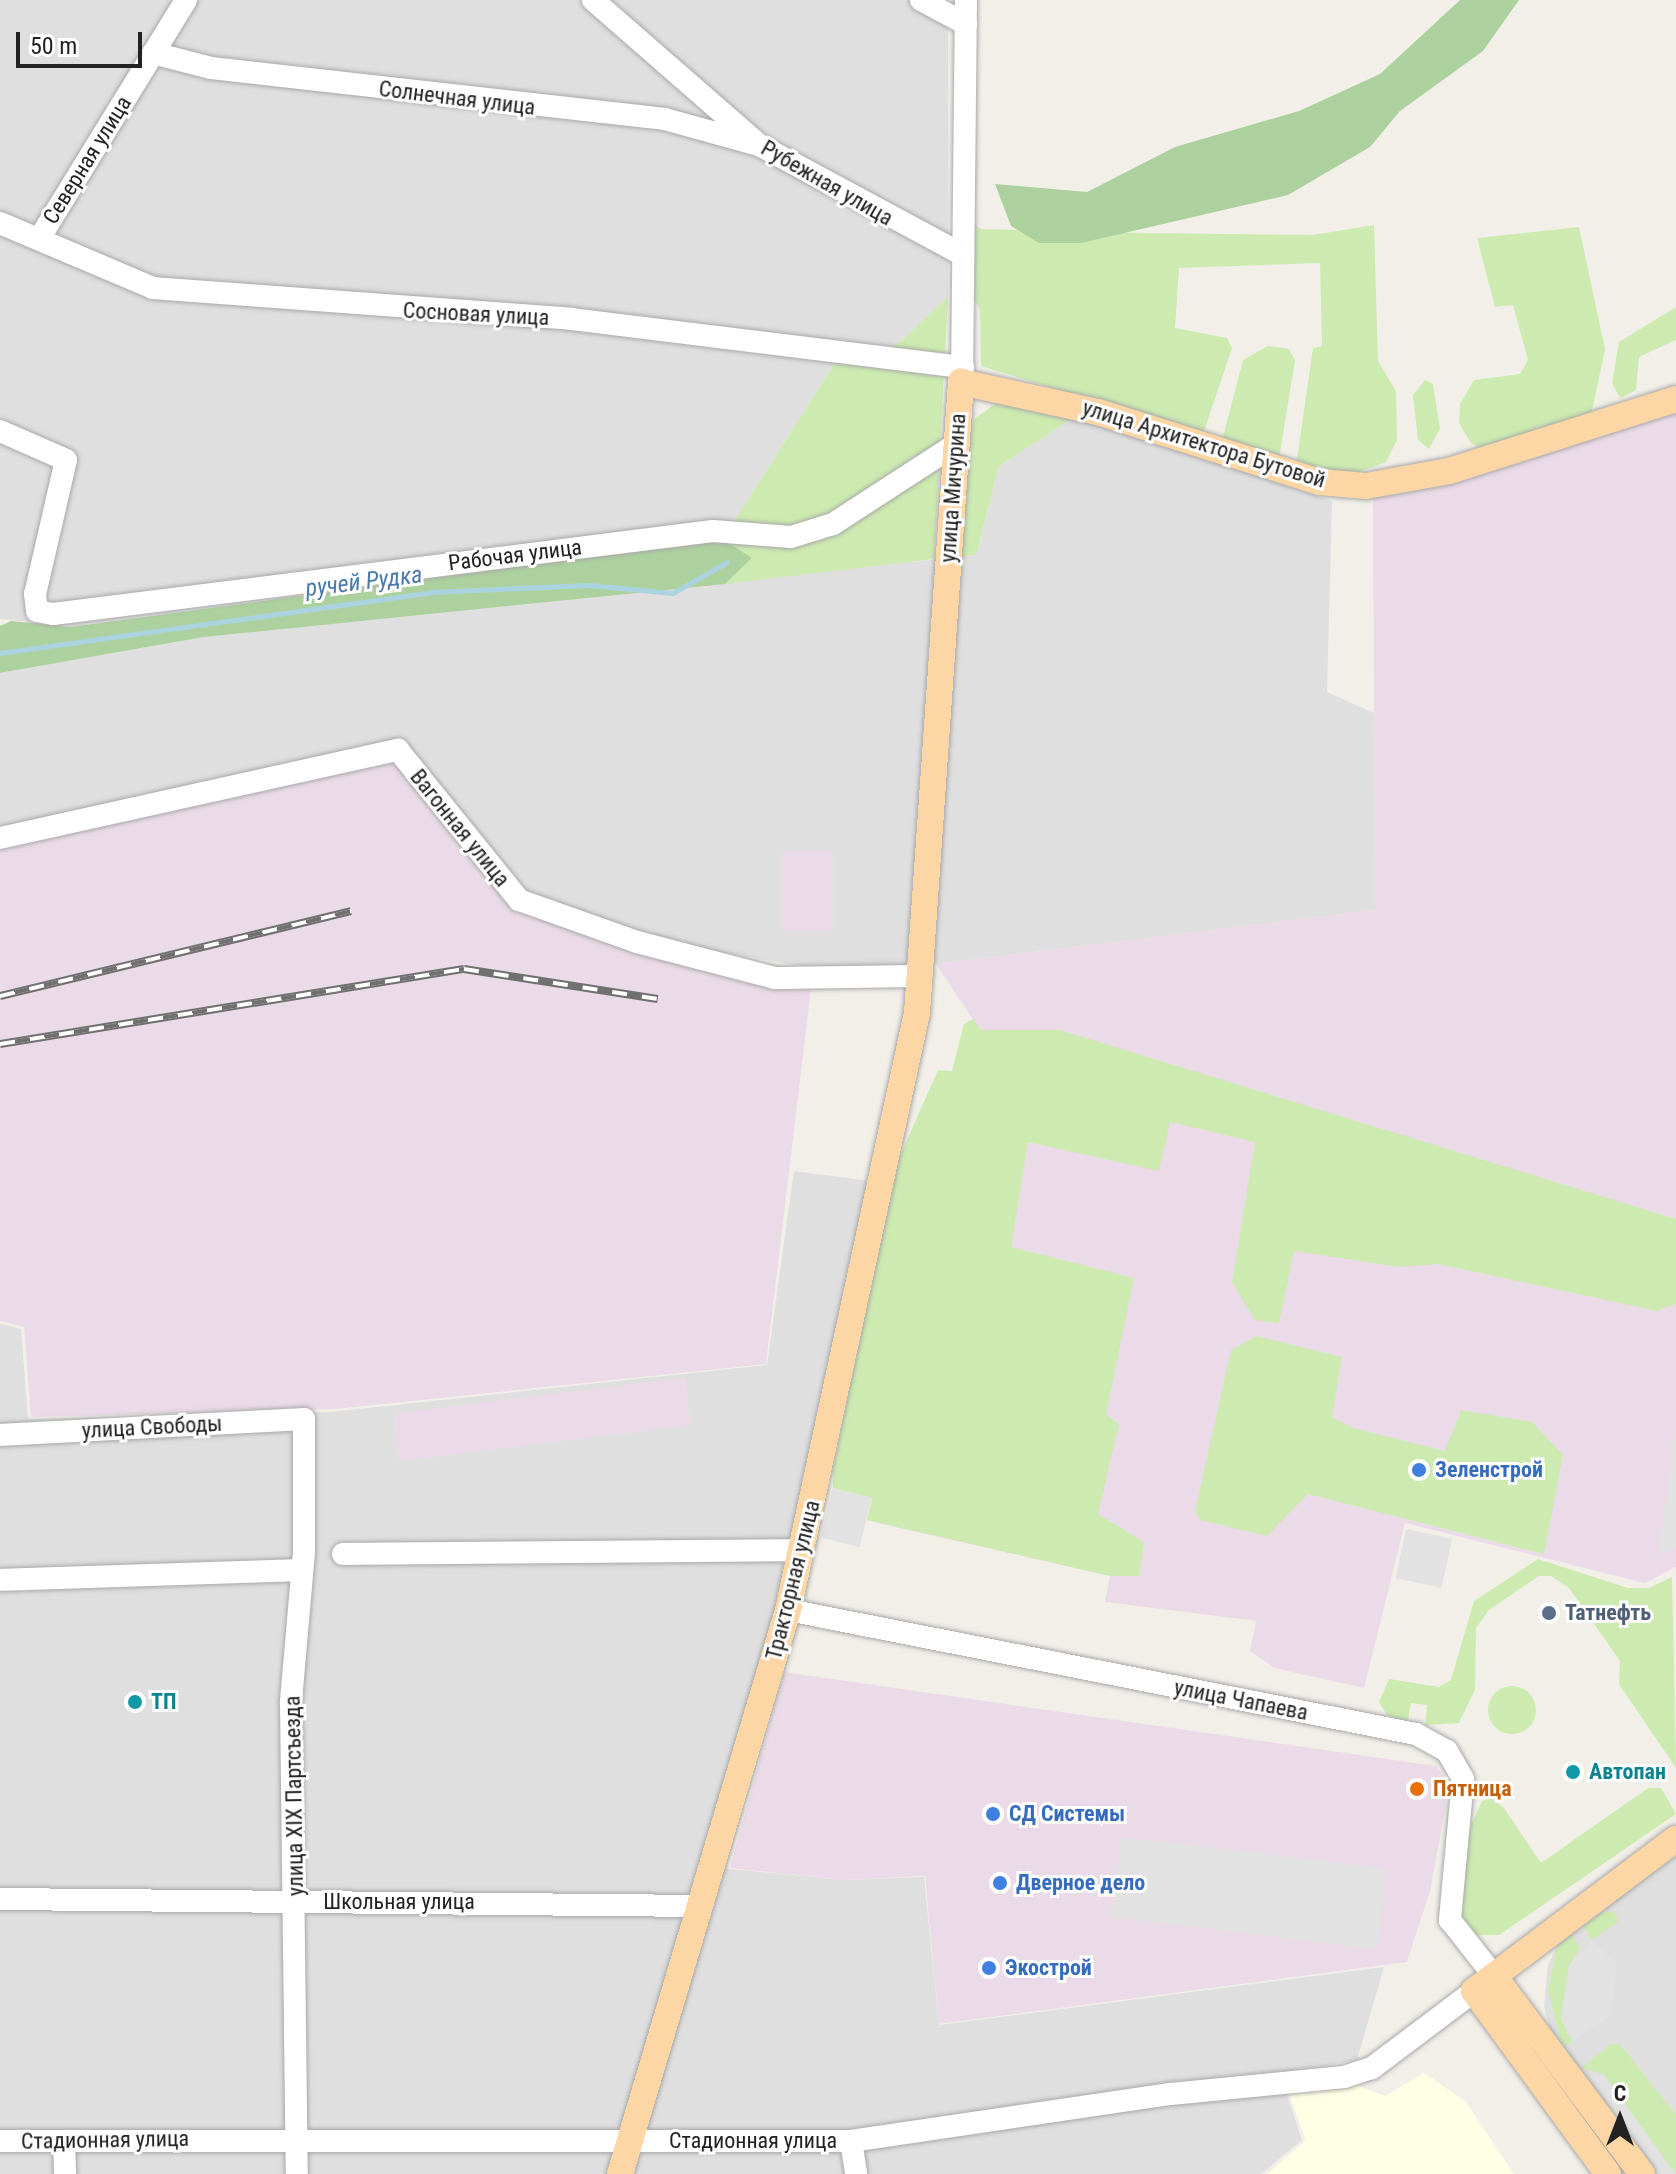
<!DOCTYPE html>
<html>
<head>
<meta charset="utf-8">
<style>
	body { margin:0 }
	#map { position:relative; width:1676px; height:2174px; overflow:hidden; background:#f2efe9; font-family:"Roboto Condensed",sans-serif }
	div>[style] { position:absolute }
	.residential>* { inset:0; background:#e0dfdf }
	.industrial>* { inset:0; background:#ebdbe8; transform-origin:0 0 }
	.education>* { inset:0; background:#ffffe5 }
	.grass>* { inset:0; background:#cdebb0 }
	.round { border-radius:50% }
	.forest>* { inset:0; background:#add19e }
	.parking>* { inset:0; background:#e2e2e2; transform-origin:0 0 }
	.stream>* { height:5px; margin:-2.5px; padding:0 2.5px; transform-origin:2.5px; border-radius:2.5px; background:#aad3df }
	.roads { filter:drop-shadow(0 0 2px #a9a9a9) drop-shadow(0 0 2px #a9a9a9) }
	.minor>* { height:22px; margin:-11px; padding:0 11px; transform-origin:11px; border-radius:11px; background:#fff }
	.major>* { height:26px; margin:-13px; padding:0 13px; transform-origin:13px; border-radius:13px; background:#fcd6a4 }
	.rail>* { height:8px; margin-top:-4px; transform-origin:0; background:repeating-linear-gradient(90deg,#fff 0 15px,#707070 0 30px); box-sizing:border-box; border-block:2px solid #707070 }
	.dots>* { width:22px; height:22px; translate:-50% -50%; box-sizing:border-box; border:4px solid #fff; border-radius:50% }
	span { translate:-50% -50%; white-space:nowrap; text-align:center; line-height:1.15; -webkit-text-stroke:6px #fff; paint-order:stroke }
	.street-label { font-size:22px; color:#222 }
	.shop-label { font-size:22px; color:#366cbe; font-weight:700 }
	.left { translate:0 -50%; text-align:left }
	.service-label { font-size:22px; color:#4e5e75; font-weight:700 }
	.culture-label { font-size:22px; color:#0d838f; font-weight:700 }
	.food-label { font-size:22px; color:#c56008; font-weight:700 }
	.water-label { font-size:24px; color:#4a7aab; font-style:italic }
	.north { position:absolute; left:1580px; top:2078px; width:80px; height:80px; -webkit-text-stroke:6px #fff; paint-order:stroke; rotate:0deg; font-size:22px; font-weight:700; line-height:32px; text-align:center; color:#222 }
	.north::after { content:''; display:block; margin:auto; width:28px; height:36px; background:#222; clip-path:polygon(50% 0,100% 100%,50% 72%,0 100%) }
	.scale { position:absolute; left:16px; top:32px; width:126px; height:36px; box-sizing:border-box; border:4px solid #222; border-top:0; padding-left:10px; font-size:24px; line-height:28px; white-space:nowrap; color:#222; -webkit-text-stroke:6px #fff; paint-order:stroke }
</style>
</head>
<body>
<div id="map">
	<div class="residential">
		<div style="clip-path:polygon(0 0,948px 0,948px 297px,899px 343px,833px 366px,723px 539px,70px 627px,0 619px)"></div>
		<div style="clip-path:polygon(1076px 416px,1332px 501px,1327px 692px,1374px 713px,1375px 910px,936px 964px,816px 968px,0 835px,0 673px,204px 637px,976px 555px,999px 466px)"></div>
		<div style="clip-path:polygon(794px 1171px,870px 1181px,799px 1529px,701px 1866px,844px 1880px,924px 1877px,939px 2025px,1384px 1967px,1357px 2060px,1280px 2073px,1302px 2140px,1261px 2174px,0 2174px,0 1324px,21px 1329px,28px 1419px,330px 1412px,767px 1365px)"></div>
		<div style="clip-path:polygon(1676px 1856px,1676px 2174px,1644px 2174px,1552px 2041px,1544px 2006px,1548px 1965px,1561px 1939px)"></div>
	</div>
	<div class="industrial">
		<div style="clip-path:polygon(1676px 408px,1676px 1567px,1645px 1583px,1405px 1523px,1364px 1688px,1274px 1668px,1250px 1651px,1256px 1621px,1105px 1602px,1110px 1576px,873px 1522px,959px 1091px,980px 1030px,936px 964px,1375px 910px,1373px 498px)"></div>
		<div style="clip-path:polygon(398px 752px,518px 902px,635px 944px,813px 972px,766px 1364px,335px 1409px,31px 1417px,24px 1327px,0 1321px,0 838px)"></div>
		<div style="left:782px;top:851px;width:51px;height:80px"></div>
		<div style="left:685px;top:1378px;width:48px;height:294px;rotate:83deg"></div>
		<div style="clip-path:polygon(784px 1672px,1436px 1766px,1447px 1780px,1446px 1805px,1430px 1891px,1407px 1962px,939px 2024px,925px 1876px,844px 1880px,730px 1868px)"></div>
	</div>
	<div class="education">
		<div style="clip-path:polygon(1424px 2073px,1466px 2102px,1514px 2174px,1267px 2174px,1306px 2140px,1289px 2094px,1359px 2086px,1385px 2096px)"></div>
	</div>
	<div class="grass">
		<div style="clip-path:polygon(969px 220px,981px 229px,1141px 233px,1313px 235px,1374px 225px,1378px 361px,1396px 391px,1397px 440px,1386px 462px,1357px 473px,1307px 470px,1297px 459px,1313px 348px,1322px 346px,1320px 263px,1179px 268px,1175px 328px,1227px 338px,1232px 348px,1203px 434px,981px 366px,980px 309px,969px 292px)"></div>
		<div style="clip-path:polygon(1579px 227px,1605px 349px,1591px 416px,1487px 451px,1471px 443px,1459px 423px,1460px 404px,1474px 380px,1520px 374px,1528px 360px,1513px 305px,1495px 307px,1477px 238px)"></div>
		<div style="clip-path:polygon(948px 297px,934px 559px,725px 584px,752px 558px,723px 539px,833px 366px,899px 343px)"></div>
		<div style="clip-path:polygon(1676px 307px,1676px 340px,1639px 357px,1636px 390px,1620px 398px,1612px 383px,1619px 342px)"></div>
		<div style="clip-path:polygon(1268px 346px,1289px 349px,1295px 360px,1279px 459px,1227px 445px,1223px 437px,1243px 360px)"></div>
		<div style="clip-path:polygon(1425px 380px,1433px 384px,1440px 429px,1429px 449px,1418px 440px,1413px 395px)"></div>
		<div style="clip-path:polygon(999px 401px,1076px 416px,999px 466px,976px 555px,957px 557px,973px 420px)"></div>
		<div style="clip-path:polygon(973px 1019px,981px 1030px,1060px 1030px,1676px 1219px,1676px 1304px,1657px 1311px,1438px 1264px,1400px 1267px,1294px 1251px,1279px 1323px,1255px 1320px,1232px 1282px,1255px 1142px,1170px 1122px,1159px 1171px,1028px 1142px,1011px 1247px,1134px 1278px,1106px 1414px,1119px 1424px,1098px 1514px,1144px 1542px,1139px 1576px,1110px 1576px,867px 1520px,872px 1498px,833px 1488px,833px 1469px,876px 1260px,896px 1165px,938px 1070px,952px 1071px,964px 1024px)"></div>
		<div style="clip-path:polygon(1257px 1336px,1342px 1357px,1332px 1417px,1353px 1428px,1445px 1451px,1461px 1410px,1532px 1422px,1563px 1455px,1544px 1554px,1308px 1494px,1267px 1536px,1200px 1520px,1195px 1511px,1231px 1350px)"></div>
		<div style="clip-path:polygon(1538px 1559px,1628px 1588px,1649px 1588px,1672px 1577px,1676px 1768px,1619px 1684px,1620px 1661px,1569px 1588px,1551px 1576px,1539px 1576px,1489px 1610px,1476px 1628px,1475px 1690px,1459px 1723px,1425px 1725px,1427px 1705px,1411px 1703px,1408px 1721px,1387px 1715px,1379px 1702px,1389px 1679px,1439px 1687px,1451px 1680px,1474px 1601px)"></div>
		<div class="round" style="left:1488px;top:1686px;width:48px;height:48px"></div>
		<div style="clip-path:polygon(1648px 1788px,1661px 1788px,1676px 1814px,1499px 1935px,1475px 1935px,1459px 1919px,1470px 1827px,1482px 1801px,1492px 1798px,1504px 1808px,1541px 1863px)"></div>
		<div style="clip-path:polygon(1605px 1911px,1616px 1913px,1618px 1922px,1592px 1940px,1582px 1924px)"></div>
		<div style="clip-path:polygon(1571px 1933px,1580px 1948px,1569px 1965px,1566px 2032px,1573px 2041px,1562px 2048px,1548px 1990px,1557px 1948px)"></div>
		<div style="clip-path:polygon(1611px 2044px,1620px 2044px,1676px 2115px,1676px 2174px,1603px 2074px,1581px 2068px)"></div>
	</div>
	<div class="forest">
		<div style="clip-path:polygon(1460px 0,1519px 0,1483px 51px,1400px 111px,1370px 147px,1288px 195px,1081px 243px,1039px 243px,1011px 226px,995px 184px,1087px 192px,1175px 147px,1299px 111px,1380px 74px)"></div>
		<div style="clip-path:polygon(723px 539px,752px 558px,725px 584px,204px 637px,0 673px,0 626px,11px 621px,70px 627px)"></div>
	</div>
	<div class="parking">
		<div style="clip-path:polygon(1676px 1426px,1676px 1547px,1659px 1555px)"></div>
		<div style="left:833px;top:1488px;width:40px;height:51px;rotate:14deg"></div>
		<div style="left:1406px;top:1529px;width:47px;height:50px;rotate:12deg"></div>
		<div style="left:1386px;top:1869px;width:81px;height:266px;rotate:97deg"></div>
		<div style="clip-path:polygon(1592px 1940px,1617px 1964px,1611px 2016px,1573px 2041px,1561px 2019px,1569px 1965px)"></div>
		<div style="clip-path:polygon(1603px 2074px,1606px 2078px,1675px 2174px,1659px 2174px,1589px 2075px)"></div>
	</div>
	<div class="stream">
		<div style="left:0;top:653px;width:436px;rotate:-8deg"></div>
		<div style="left:432px;top:592px;width:157px;rotate:-2.6deg"></div>
		<div style="left:589px;top:585px;width:84px;rotate:5.4deg"></div>
		<div style="left:673px;top:593px;width:62px;rotate:-29.9deg"></div>
	</div>
	<div class="roads">
		<div class="minor">
			<div style="left:593px;top:0;width:220px;rotate:41.1deg"></div>
			<div style="left:759px;top:145px;width:232px;rotate:28.3deg"></div>
			<div style="left:921px;top:0;width:51px;rotate:28.1deg"></div>
			<div style="left:153px;top:53px;width:60px;rotate:14.5deg"></div>
			<div style="left:211px;top:68px;width:457px;rotate:6.4deg"></div>
			<div style="left:665px;top:119px;width:98px;rotate:15.5deg"></div>
			<div style="left:0;top:223px;width:166px;rotate:23deg"></div>
			<div style="left:153px;top:288px;width:419px;rotate:4.2deg"></div>
			<div style="left:571px;top:319px;width:395px;rotate:7deg"></div>
			<div style="left:39px;top:239px;width:281px;rotate:-58.4deg"></div>
			<div style="left:962px;top:379px;width:379px;rotate:-89.4deg"></div>
			<div style="left:0;top:431px;width:72px;rotate:23.7deg"></div>
			<div style="left:66px;top:460px;width:138px;rotate:103deg"></div>
			<div style="left:35px;top:594px;width:17px;rotate:83deg"></div>
			<div style="left:37px;top:611px;width:16px;rotate:11deg"></div>
			<div style="left:53px;top:614px;width:665px;rotate:-7.17deg"></div>
			<div style="left:713px;top:531px;width:78px;rotate:4.4deg"></div>
			<div style="left:791px;top:537px;width:44px;rotate:-17.2deg"></div>
			<div style="left:833px;top:524px;width:147px;rotate:-33deg"></div>
			<div style="left:0;top:838px;width:408px;rotate:-12.5deg"></div>
			<div style="left:398px;top:750px;width:193px;rotate:51.1deg"></div>
			<div style="left:519px;top:900px;width:125px;rotate:19.6deg"></div>
			<div style="left:637px;top:942px;width:143px;rotate:14.6deg"></div>
			<div style="left:775px;top:978px;width:145px;rotate:-0.8deg"></div>
			<div style="left:0;top:1435px;width:304px;rotate:-3deg"></div>
			<div style="left:304px;top:1419px;width:133px;rotate:90deg"></div>
			<div style="left:304px;top:1552px;width:151px;rotate:95deg"></div>
			<div style="left:291px;top:1702px;width:472px;rotate:89.3deg"></div>
			<div style="left:343px;top:1554px;width:460px;rotate:-0.5deg"></div>
			<div style="left:0;top:1580px;width:299px;rotate:-1.9deg"></div>
			<div style="left:788px;top:1610px;width:640px;rotate:11.17deg"></div>
			<div style="left:1416px;top:1734px;width:35px;rotate:29deg"></div>
			<div style="left:1447px;top:1751px;width:32px;rotate:60deg"></div>
			<div style="left:1463px;top:1779px;width:142px;rotate:95.3deg"></div>
			<div style="left:1450px;top:1920px;width:71px;rotate:51.8deg"></div>
			<div style="left:0;top:1899px;width:701px;rotate:0.57deg"></div>
			<div style="left:0;top:2141px;width:851px"></div>
			<div style="left:851px;top:2141px;width:323px;rotate:-8.4deg"></div>
			<div style="left:1171px;top:2094px;width:174px;rotate:-5.6deg"></div>
			<div style="left:1344px;top:2077px;width:29px;rotate:-18deg"></div>
			<div style="left:1372px;top:2068px;width:128px;rotate:-37deg"></div>
			<div style="left:64px;top:2141px;width:33px;rotate:88deg"></div>
			<div style="left:851px;top:2141px;width:33px;rotate:81deg"></div>
		</div>
		<div class="major">
			<div style="left:1494px;top:1976px;width:247px;rotate:53.2deg"></div>
			<div style="left:620px;top:2174px;width:588px;rotate:-73.41deg"></div>
			<div style="left:788px;top:1610px;width:611px;rotate:-77.81deg"></div>
			<div style="left:917px;top:1013px;width:633px;rotate:-86.01deg"></div>
			<div style="left:961px;top:382px;width:140px;rotate:12.4deg"></div>
			<div style="left:1098px;top:412px;width:233px;rotate:17.5deg"></div>
			<div style="left:1320px;top:482px;width:46px;rotate:5deg"></div>
			<div style="left:1366px;top:486px;width:84px;rotate:-10.2deg"></div>
			<div style="left:1449px;top:471px;width:238px;rotate:-17.6deg"></div>
			<div style="left:1608px;top:2174px;width:227px;rotate:-126.2deg"></div>
			<div style="left:1474px;top:1991px;width:253px;rotate:-37deg"></div>
		</div>
	</div>
	<div class="rail">
		<div style="left:0;top:996px;width:361px;rotate:-13.6deg"></div>
		<div style="left:0;top:1044px;width:470px;rotate:-9.2deg"></div>
		<div style="left:464px;top:969px;width:196px;rotate:8.8deg"></div>
	</div>
	<div class="dots">
		<div style="left:1419px;top:1470px;background:#3f7fe0"></div>
		<div style="left:1549px;top:1613px;background:#5c6f8a"></div>
		<div style="left:135px;top:1702px;background:#0f9aa8"></div>
		<div style="left:1573px;top:1772px;background:#0f9aa8"></div>
		<div style="left:1417px;top:1789px;background:#e8710a"></div>
		<div style="left:993px;top:1814px;background:#3f7fe0"></div>
		<div style="left:1000px;top:1883px;background:#3f7fe0"></div>
		<div style="left:989px;top:1968px;background:#3f7fe0"></div>
	</div>
	<div class="street-label">
		<span style="left:457px;top:98px;rotate:7deg">Солнечная улица</span>
		<span style="left:87px;top:160px;rotate:-58deg">Северная улица</span>
		<span style="left:827px;top:183px;rotate:30deg">Рубежная улица</span>
		<span style="left:476px;top:314px;rotate:3deg">Сосновая улица</span>
		<span style="left:1204px;top:444px;rotate:17deg">улица Архитектора Бутовой</span>
		<span style="left:953px;top:488px;rotate:-86deg">улица Мичурина</span>
		<span style="left:515px;top:555px;rotate:-7deg">Рабочая улица</span>
		<span style="left:460px;top:828px;rotate:51deg">Вагонная улица</span>
		<span style="left:152px;top:1427px;rotate:-3deg">улица Свободы</span>
		<span style="left:793px;top:1580px;rotate:-76deg">Тракторная улица</span>
		<span style="left:1241px;top:1700px;rotate:11deg">улица Чапаева</span>
		<span style="left:294px;top:1796px;rotate:-91deg">улица XIX Партсъезда</span>
		<span style="left:399px;top:1902px">Школьная улица</span>
		<span style="left:105px;top:2140px;rotate:-1deg">Стадионная улица</span>
		<span style="left:753px;top:2141px">Стадионная улица</span>
	</div>
	<div class="shop-label">
		<span class="left" style="left:1435px;top:1470px">Зеленстрой</span>
		<span class="left" style="left:1009px;top:1814px">СД Системы</span>
		<span class="left" style="left:1016px;top:1883px">Дверное дело</span>
		<span class="left" style="left:1005px;top:1968px">Экострой</span>
	</div>
	<div class="service-label">
		<span class="left" style="left:1565px;top:1613px">Татнефть</span>
	</div>
	<div class="culture-label">
		<span class="left" style="left:151px;top:1702px">ТП</span>
		<span class="left" style="left:1589px;top:1772px">Автопан</span>
	</div>
	<div class="food-label">
		<span class="left" style="left:1433px;top:1789px">Пятница</span>
	</div>
	<div class="water-label">
		<span style="left:364px;top:582px;rotate:-7deg">ручей Рудка</span>
	</div>
	<div class="north">С</div>
	<div class="scale">50 m</div>
</div>
</body>
</html>
